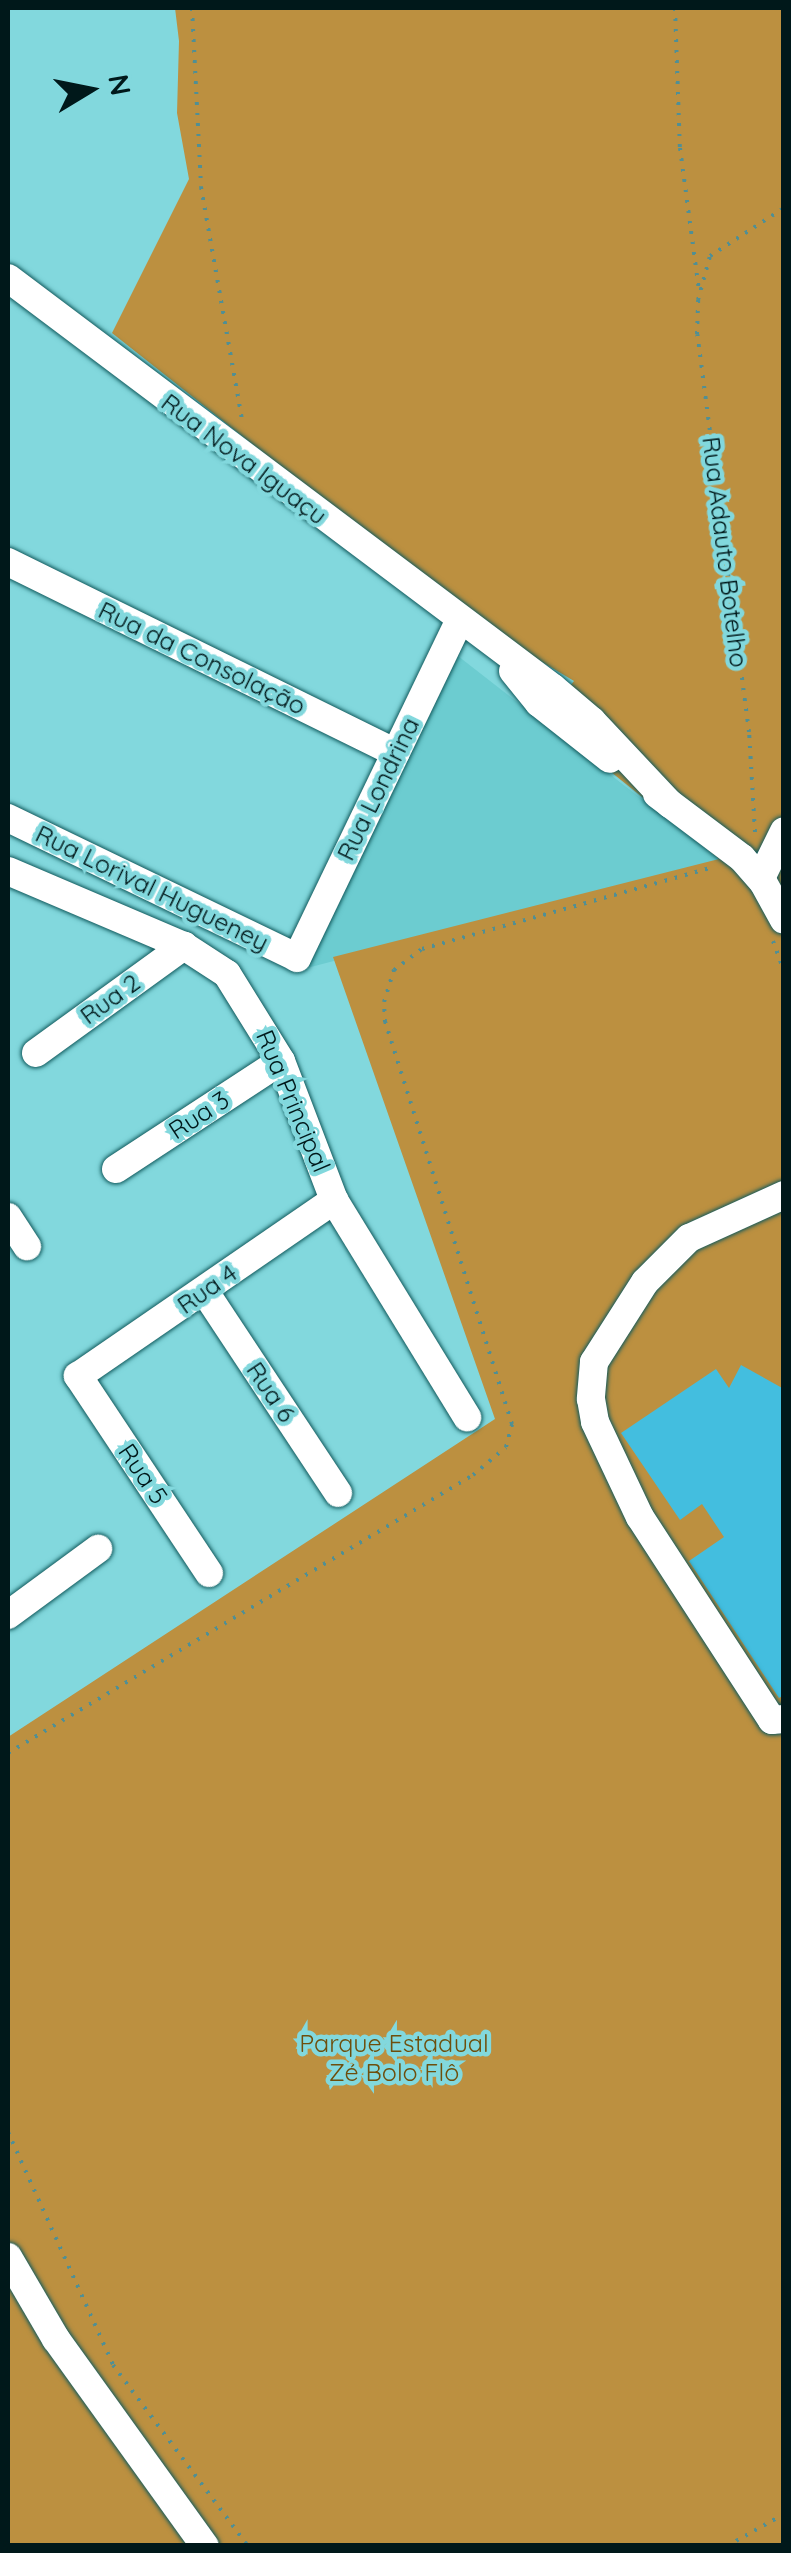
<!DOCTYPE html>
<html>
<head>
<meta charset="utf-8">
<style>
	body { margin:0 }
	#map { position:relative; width:791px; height:2553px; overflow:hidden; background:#82d8dd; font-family:Quicksand,sans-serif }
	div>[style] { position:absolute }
	.built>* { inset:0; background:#6cccd0 }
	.green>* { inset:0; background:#bc9040 }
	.building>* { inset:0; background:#43bedf }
	.path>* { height:4px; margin-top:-2px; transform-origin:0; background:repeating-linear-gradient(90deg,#518f93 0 2.5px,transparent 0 10.5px) }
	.roads { filter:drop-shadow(0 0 2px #10595c) drop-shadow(0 0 2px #10595c) }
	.minor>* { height:28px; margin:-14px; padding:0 14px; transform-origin:14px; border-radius:14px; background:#fff }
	span { translate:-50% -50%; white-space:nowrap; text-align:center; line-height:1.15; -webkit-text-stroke:9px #82d8dd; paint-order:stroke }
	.street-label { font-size:25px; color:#00181a }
	.park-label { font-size:25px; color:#6e4e0c }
	.frame { position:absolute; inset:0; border:10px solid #00181a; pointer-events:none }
	.north { position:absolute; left:40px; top:40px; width:100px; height:100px; -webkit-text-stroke:8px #82d8dd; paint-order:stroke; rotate:80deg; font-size:28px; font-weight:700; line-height:40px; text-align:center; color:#00181a }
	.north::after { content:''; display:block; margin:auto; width:35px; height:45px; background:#00181a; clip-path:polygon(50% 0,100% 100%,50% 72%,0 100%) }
</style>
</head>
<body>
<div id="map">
	<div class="built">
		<div style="clip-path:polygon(458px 656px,720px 860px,307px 968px)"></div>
	</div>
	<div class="green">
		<div style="clip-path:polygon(175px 8px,783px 8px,783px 2545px,8px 2545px,8px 1737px,495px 1419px,333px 957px,719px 859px,544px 718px,574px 681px,485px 628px,112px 333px,189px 179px,177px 113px,179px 41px)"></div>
	</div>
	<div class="building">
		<div style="clip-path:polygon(741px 1365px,784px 1389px,784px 1695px,779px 1698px,689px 1561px,724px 1537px,702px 1504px,680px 1520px,621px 1433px,716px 1369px,729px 1388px)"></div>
	</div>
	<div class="path">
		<div style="left:192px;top:8px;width:179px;rotate:87.1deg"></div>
		<div style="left:201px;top:187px;width:241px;rotate:80deg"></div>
		<div style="left:675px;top:8px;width:140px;rotate:88deg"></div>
		<div style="left:680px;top:148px;width:143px;rotate:82.4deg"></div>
		<div style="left:755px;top:832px;width:100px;rotate:-93.4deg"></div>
		<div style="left:749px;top:732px;width:401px;rotate:-97.4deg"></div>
		<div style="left:697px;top:334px;width:34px;rotate:-88deg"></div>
		<div style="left:698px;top:300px;width:46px;rotate:-74.7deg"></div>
		<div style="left:710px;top:256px;width:88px;rotate:-33deg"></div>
		<div style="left:773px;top:941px;width:33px;rotate:70deg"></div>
		<div style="left:8px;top:1753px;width:542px;rotate:-30.87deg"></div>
		<div style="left:473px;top:1475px;width:43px;rotate:-40.3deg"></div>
		<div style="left:506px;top:1447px;width:24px;rotate:-75deg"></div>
		<div style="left:512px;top:1424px;width:422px;rotate:-107.5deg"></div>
		<div style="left:385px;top:1022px;width:20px;rotate:-93deg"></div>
		<div style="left:384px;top:1002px;width:34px;rotate:-73deg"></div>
		<div style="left:394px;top:970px;width:35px;rotate:-37deg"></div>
		<div style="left:422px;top:949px;width:303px;rotate:-15.7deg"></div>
		<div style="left:8px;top:2132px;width:256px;rotate:65.7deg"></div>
		<div style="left:113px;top:2365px;width:226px;rotate:53.3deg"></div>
		<div style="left:727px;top:2546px;width:65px;rotate:-29.3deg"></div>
	</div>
	<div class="roads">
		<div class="minor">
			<div style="left:8px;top:278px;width:682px;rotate:36.95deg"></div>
			<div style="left:553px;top:688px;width:51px;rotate:40.2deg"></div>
			<div style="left:592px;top:721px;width:114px;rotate:46.8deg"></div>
			<div style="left:8px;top:562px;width:432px;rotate:26.2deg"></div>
			<div style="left:513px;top:671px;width:41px;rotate:50.9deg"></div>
			<div style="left:539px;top:703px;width:90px;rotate:38.3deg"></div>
			<div style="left:657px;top:794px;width:106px;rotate:37deg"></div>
			<div style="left:742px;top:858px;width:32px;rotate:49deg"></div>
			<div style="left:763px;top:882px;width:43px;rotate:61.1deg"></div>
			<div style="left:8px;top:818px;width:321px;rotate:25.8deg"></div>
			<div style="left:297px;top:958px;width:375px;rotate:-64.3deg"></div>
			<div style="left:8px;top:871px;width:191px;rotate:23.1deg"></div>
			<div style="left:184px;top:946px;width:51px;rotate:33.1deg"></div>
			<div style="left:227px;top:974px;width:102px;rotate:58.2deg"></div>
			<div style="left:281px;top:1061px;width:149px;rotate:69.1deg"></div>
			<div style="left:334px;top:1200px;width:255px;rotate:58.5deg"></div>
			<div style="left:761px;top:878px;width:52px;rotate:-63.9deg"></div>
			<div style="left:36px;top:1053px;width:183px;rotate:-35.9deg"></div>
			<div style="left:116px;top:1169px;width:197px;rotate:-33.2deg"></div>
			<div style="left:784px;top:1195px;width:104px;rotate:155.6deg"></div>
			<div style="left:689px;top:1238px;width:62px;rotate:135deg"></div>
			<div style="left:645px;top:1282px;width:95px;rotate:122.5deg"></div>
			<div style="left:594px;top:1362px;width:37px;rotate:95deg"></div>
			<div style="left:591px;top:1399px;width:23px;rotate:80deg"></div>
			<div style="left:595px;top:1422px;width:105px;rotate:64.7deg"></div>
			<div style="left:640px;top:1517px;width:242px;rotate:57deg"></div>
			<div style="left:772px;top:1720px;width:12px;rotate:-5deg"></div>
			<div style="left:8px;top:1217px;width:35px;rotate:57deg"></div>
			<div style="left:205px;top:1292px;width:241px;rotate:56.5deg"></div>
			<div style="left:209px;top:1573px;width:237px;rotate:-123.6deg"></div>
			<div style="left:78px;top:1376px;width:311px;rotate:-34.5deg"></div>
			<div style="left:8px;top:1615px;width:112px;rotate:-36.3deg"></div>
			<div style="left:8px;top:2257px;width:95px;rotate:59.7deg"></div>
			<div style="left:56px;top:2339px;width:255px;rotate:54.3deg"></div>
		</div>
	</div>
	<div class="street-label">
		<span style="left:244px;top:459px;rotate:37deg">Rua Nova Iguaçu</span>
		<span style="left:725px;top:552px;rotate:83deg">Rua Adauto Botelho</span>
		<span style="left:202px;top:658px;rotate:26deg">Rua da Consolação</span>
		<span style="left:378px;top:789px;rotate:-64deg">Rua Londrina</span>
		<span style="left:152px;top:888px;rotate:26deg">Rua Lorival Hugueney</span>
		<span style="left:110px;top:999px;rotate:-36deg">Rua 2</span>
		<span style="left:293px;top:1101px;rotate:67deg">Rua Principal</span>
		<span style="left:199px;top:1115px;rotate:-33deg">Rua 3</span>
		<span style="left:207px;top:1289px;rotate:-35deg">Rua 4</span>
		<span style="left:271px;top:1392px;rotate:56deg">Rua 6</span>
		<span style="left:143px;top:1474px;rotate:56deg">Rua 5</span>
	</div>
	<div class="park-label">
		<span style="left:394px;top:2058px">Parque Estadual<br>Zé Bolo Flô</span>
	</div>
	<div class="frame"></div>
	<div class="north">N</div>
</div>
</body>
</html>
